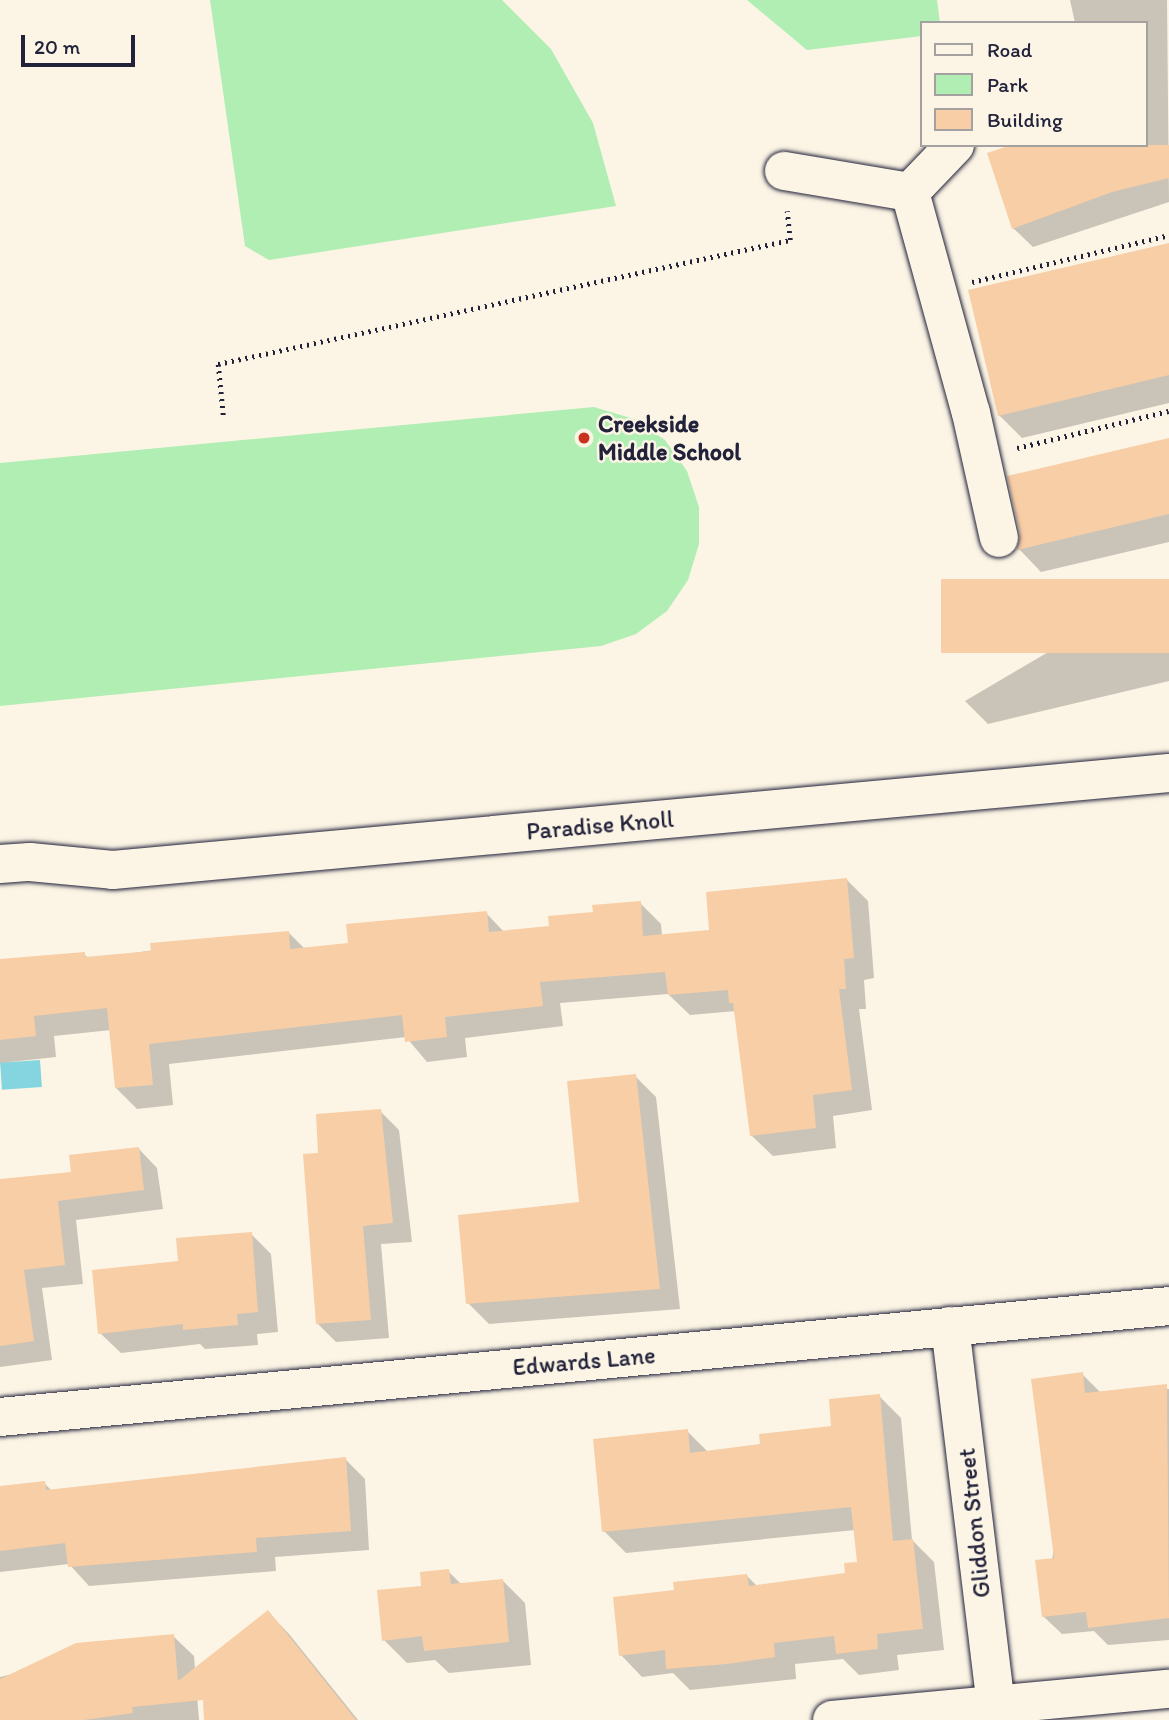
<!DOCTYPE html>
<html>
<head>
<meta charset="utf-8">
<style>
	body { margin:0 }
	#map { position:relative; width:1169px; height:1720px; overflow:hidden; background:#fcf5e5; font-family:Itim,sans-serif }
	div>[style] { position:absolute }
	.green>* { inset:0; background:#b1eeb4 }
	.water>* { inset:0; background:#85d5e1; transform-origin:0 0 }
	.shadow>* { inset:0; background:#0003 }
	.building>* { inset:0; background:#f8cea7; transform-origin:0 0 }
	.path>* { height:4.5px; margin-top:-2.25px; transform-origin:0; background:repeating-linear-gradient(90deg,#22223b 0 2px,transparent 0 7px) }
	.roads { filter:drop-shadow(0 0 2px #22223b) drop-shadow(0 0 2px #22223b) }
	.minor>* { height:38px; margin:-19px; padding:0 19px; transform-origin:19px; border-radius:19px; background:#fcf5e5 }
	.dots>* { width:19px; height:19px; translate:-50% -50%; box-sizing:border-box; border:4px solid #fcf5e5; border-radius:50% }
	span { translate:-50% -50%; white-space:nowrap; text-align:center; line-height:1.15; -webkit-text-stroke:5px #fcf5e5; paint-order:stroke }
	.poi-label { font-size:24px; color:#22223b; font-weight:700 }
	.left { translate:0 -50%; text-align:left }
	.street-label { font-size:24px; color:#22223b }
	.legend { position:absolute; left:920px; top:21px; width:228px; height:126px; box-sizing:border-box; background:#fcf5e5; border:2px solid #a5a1a1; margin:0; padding:9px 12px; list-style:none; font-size:21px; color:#22223b }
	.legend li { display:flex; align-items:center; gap:14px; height:35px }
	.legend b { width:35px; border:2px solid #a5a1a1 }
	.scale { position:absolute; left:21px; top:35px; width:114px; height:32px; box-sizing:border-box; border:4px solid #22223b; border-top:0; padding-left:9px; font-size:21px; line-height:24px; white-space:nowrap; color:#22223b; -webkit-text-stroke:5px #fcf5e5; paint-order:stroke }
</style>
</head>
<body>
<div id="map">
	<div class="green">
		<div style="clip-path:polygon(210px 0,502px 0,551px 49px,593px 123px,616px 206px,269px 260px,245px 246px)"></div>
		<div style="clip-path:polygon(747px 0,937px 0,940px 23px,922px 23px,922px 36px,807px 50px)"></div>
		<div style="clip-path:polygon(594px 407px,634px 419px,665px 440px,687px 471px,699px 507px,699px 544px,688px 580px,667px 611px,636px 634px,601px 646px,0 706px,0 463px)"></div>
	</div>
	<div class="water">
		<div style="left:40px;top:1060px;width:27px;height:40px;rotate:86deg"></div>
	</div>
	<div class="shadow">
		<div style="clip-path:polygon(1070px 0,1167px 0,1169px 202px,1033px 247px,1013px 228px,1146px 145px,1146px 23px,1075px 23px)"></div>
		<div style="clip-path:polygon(1169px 245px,1169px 403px,1022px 438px,999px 415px)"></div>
		<div style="clip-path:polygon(1169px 440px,1169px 542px,1041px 572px,1019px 549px)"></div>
		<div style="clip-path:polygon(1169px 581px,1169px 681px,988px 724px,965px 701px)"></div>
		<div style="clip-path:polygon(847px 880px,868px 901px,874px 978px,864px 980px,866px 1009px,859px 1009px,872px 1110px,833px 1116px,836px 1148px,773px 1156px,752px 1136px,736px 1011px,690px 1015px,668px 994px,560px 1003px,563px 1026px,465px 1038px,467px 1057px,427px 1062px,406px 1037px,169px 1064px,173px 1105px,137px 1109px,116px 1088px,111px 1030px,54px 1036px,56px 1057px,0 1063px,0 961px,84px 954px,89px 959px,288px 932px,305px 949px,350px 945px,486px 913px,505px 933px,551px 928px,640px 903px,661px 924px,662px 936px,711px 931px)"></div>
		<div style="clip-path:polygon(635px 1076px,656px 1097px,680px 1309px,489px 1324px,468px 1303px,581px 1204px)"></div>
		<div style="clip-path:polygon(380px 1111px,399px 1130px,412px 1242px,381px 1244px,389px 1338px,336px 1342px,317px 1323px,320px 1154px)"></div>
		<div style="clip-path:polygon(138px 1148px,157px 1168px,163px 1209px,76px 1220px,83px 1284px,42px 1288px,52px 1360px,0 1367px,0 1245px,73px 1173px)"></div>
		<div style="clip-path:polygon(251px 1234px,271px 1254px,278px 1332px,257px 1334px,258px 1345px,205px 1349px,200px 1344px,121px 1353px,100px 1333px,179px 1263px)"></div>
		<div style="clip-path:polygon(1082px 1374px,1101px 1393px,1169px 1389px,1169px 1640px,1108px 1645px,1094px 1631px,1062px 1634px,1043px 1616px)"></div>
		<div style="clip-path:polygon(879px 1396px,901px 1418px,912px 1540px,934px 1562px,944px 1650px,897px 1655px,899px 1670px,859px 1675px,843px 1659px,795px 1664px,796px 1679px,690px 1690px,673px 1673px,642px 1677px,621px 1655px,676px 1592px,747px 1576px,757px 1586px,846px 1575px,859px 1563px,855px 1530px,626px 1553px,604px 1531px,687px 1431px,708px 1452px,762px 1446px,833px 1427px)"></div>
		<div style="clip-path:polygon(345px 1459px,365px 1479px,369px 1550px,275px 1557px,276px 1571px,89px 1586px,69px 1564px,0 1572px,0 1488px,44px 1483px,52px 1491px)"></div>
		<div style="clip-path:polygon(448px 1571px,462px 1585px,502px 1580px,525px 1603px,531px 1665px,449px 1673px,435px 1660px,407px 1663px,384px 1640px,423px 1587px)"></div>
		<div style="clip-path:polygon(268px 1612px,289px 1634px,358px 1720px,251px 1720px)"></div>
		<div style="clip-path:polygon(173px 1636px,194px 1656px,199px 1720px,0 1720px,0 1677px)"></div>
	</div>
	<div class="building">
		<div style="clip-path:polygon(1011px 145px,1169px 145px,1169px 178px,1112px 192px,1012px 229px,987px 153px)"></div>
		<div style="clip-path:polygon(1169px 243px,1169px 375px,998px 416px,968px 290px)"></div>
		<div style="clip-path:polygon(1169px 438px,1169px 514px,1017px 550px,1020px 533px,1007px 476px)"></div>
		<div style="left:1169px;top:579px;width:74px;height:228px;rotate:90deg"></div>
		<div style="clip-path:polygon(847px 878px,854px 958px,844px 959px,846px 989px,839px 989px,852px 1090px,813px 1095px,816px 1128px,750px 1136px,733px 1003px,729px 1003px,728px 990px,668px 995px,665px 972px,540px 982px,543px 1006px,445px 1017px,447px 1037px,405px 1042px,402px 1015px,149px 1044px,153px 1085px,115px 1088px,107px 1008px,34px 1016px,36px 1036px,0 1040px,0 959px,85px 952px,85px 957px,151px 951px,150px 943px,289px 931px,290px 949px,348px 943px,346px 924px,487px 911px,489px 932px,549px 926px,548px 916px,593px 912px,592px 905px,641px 901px,643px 936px,709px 930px,706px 892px)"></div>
		<div style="clip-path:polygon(636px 1074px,660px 1289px,466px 1304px,458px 1215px,579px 1202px,567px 1081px)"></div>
		<div style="clip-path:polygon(381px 1109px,393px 1223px,363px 1226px,371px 1320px,316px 1324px,303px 1154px,318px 1153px,316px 1114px)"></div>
		<div style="clip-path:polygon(139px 1147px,144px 1190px,58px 1201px,65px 1265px,24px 1270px,34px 1341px,0 1346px,0 1179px,71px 1172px,69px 1155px)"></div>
		<div style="clip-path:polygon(252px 1232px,258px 1312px,237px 1314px,238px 1325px,183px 1330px,183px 1324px,98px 1334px,92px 1270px,178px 1261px,176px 1238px)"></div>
		<div style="clip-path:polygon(1083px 1372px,1085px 1393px,1167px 1384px,1169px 1618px,1088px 1628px,1086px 1612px,1042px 1617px,1035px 1560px,1054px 1558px,1031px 1379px)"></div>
		<div style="clip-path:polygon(880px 1394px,893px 1541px,913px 1539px,923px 1629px,877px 1634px,878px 1649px,836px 1654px,834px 1636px,774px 1643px,775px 1657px,727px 1664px,666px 1669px,665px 1650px,619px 1656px,613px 1597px,674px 1590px,673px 1582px,747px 1574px,749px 1586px,845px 1573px,844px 1563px,857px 1562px,851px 1507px,602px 1532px,593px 1439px,688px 1429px,690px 1453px,760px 1444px,759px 1434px,831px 1426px,829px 1399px)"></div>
		<div style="clip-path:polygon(346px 1457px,351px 1531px,256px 1538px,257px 1552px,68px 1567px,65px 1543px,0 1551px,0 1486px,45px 1481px,46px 1490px)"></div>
		<div style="clip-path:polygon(449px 1569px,451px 1584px,503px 1579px,509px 1642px,424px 1651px,422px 1636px,382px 1641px,377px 1590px,421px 1586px,420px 1572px)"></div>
		<div style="clip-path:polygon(268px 1610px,356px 1720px,204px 1720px,203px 1700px,132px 1707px,133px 1713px,84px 1720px,0 1720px,0 1679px,76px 1643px,174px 1634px,178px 1681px)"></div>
	</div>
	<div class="path">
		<div style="left:972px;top:282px;width:203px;rotate:-13.4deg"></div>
		<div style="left:223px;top:415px;width:51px;rotate:-95.6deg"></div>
		<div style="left:218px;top:364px;width:585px;rotate:-12.23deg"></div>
		<div style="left:790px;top:240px;width:29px;rotate:-96deg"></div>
		<div style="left:1017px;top:448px;width:156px;rotate:-13.7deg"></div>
	</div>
	<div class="roads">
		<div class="minor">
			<div style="left:784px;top:171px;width:128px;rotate:9.5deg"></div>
			<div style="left:910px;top:192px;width:229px;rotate:74.6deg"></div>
			<div style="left:971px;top:413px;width:128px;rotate:77.4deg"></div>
			<div style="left:910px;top:192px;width:65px;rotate:-46.2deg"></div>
			<div style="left:0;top:864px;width:30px;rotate:-4deg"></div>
			<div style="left:30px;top:862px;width:83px;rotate:5.5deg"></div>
			<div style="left:113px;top:870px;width:1060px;rotate:-5.25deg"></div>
			<div style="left:950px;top:1326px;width:397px;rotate:83.1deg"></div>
			<div style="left:0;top:1417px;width:1174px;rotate:-5.42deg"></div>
			<div style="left:832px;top:1720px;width:338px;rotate:-5.3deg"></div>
		</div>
	</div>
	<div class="dots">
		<div style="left:584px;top:438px;background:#c8321e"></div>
	</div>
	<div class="poi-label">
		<span class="left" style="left:598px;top:438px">Creekside<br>Middle School</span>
	</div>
	<div class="street-label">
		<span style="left:600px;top:825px;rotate:-5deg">Paradise Knoll</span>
		<span style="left:584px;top:1361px;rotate:-5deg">Edwards Lane</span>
		<span style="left:974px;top:1523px;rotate:-96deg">Gliddon Street</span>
	</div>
	<ul class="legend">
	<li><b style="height:9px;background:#fcf5e5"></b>Road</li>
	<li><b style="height:19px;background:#b1eeb4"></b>Park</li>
	<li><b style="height:19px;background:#f8cea7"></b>Building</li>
	</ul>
	<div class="scale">20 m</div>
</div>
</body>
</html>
